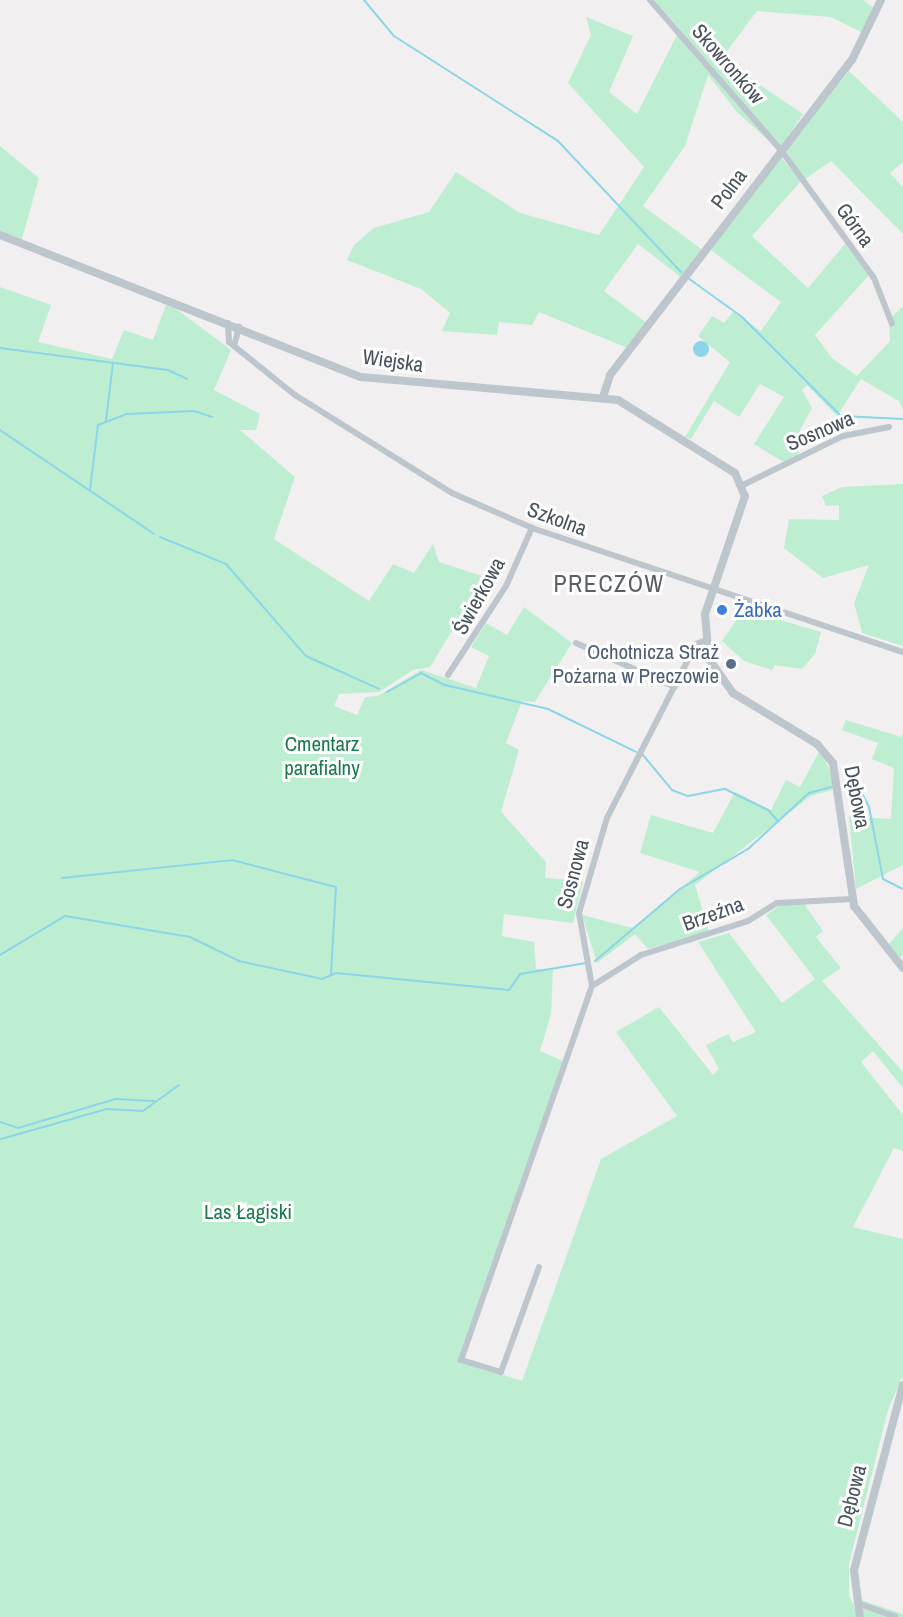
<!DOCTYPE html>
<html>
<head>
<meta charset="utf-8">
<style>
	body { margin:0 }
	#map { position:relative; width:903px; height:1617px; overflow:hidden; background:#f1efef; font-family:"Archivo Narrow",sans-serif }
	div>[style] { position:absolute }
	.green>* { inset:0; background:#beeed1 }
	.water>* { inset:0; background:#8cd5e9 }
	.round { border-radius:50% }
	.stream>* { height:2px; margin:-1px; padding:0 1px; transform-origin:1px; border-radius:1px; background:#8cd5e9 }
	.minor>* { height:6px; margin:-3px; padding:0 3px; transform-origin:3px; border-radius:3px; background:#bdc6cd }
	.tertiary>* { height:8px; margin:-4px; padding:0 4px; transform-origin:4px; border-radius:4px; background:#bdc6cd }
	.dots>* { width:16px; height:16px; translate:-50% -50%; box-sizing:border-box; border:3px solid #fff; border-radius:50% }
	span { translate:-50% -50%; white-space:nowrap; text-align:center; line-height:1.15; -webkit-text-stroke:6px #fff; paint-order:stroke }
	.street-label { font-size:21px; color:#47525c }
	.shop-label { font-size:21px; color:#366cbe }
	.left { translate:0 -50%; text-align:left }
	.service-label { font-size:21px; color:#4e5e75 }
	.right { translate:-100% -50%; text-align:right }
	.park-label { font-size:21px; color:#1a7b4c }
	.quarter-label { font-size:24px; color:#5b5f63; letter-spacing:1.5px }
</style>
</head>
<body>
<div id="map">
	<div class="green">
		<div style="clip-path:polygon(654px 0,863px 0,875px 9px,863px 33px,831px 17px,757px 11px,721px 59px,803px 114px,779px 150px,737px 112px,708px 75px,685px 146px,643px 206px,704px 251px,682px 278px,638px 244px,604px 291px,648px 324px,628px 348px,539px 312px,532px 325px,499px 322px,497px 335px,442px 331px,450px 313px,421px 289px,347px 260px,354px 245px,374px 228px,429px 212px,456px 172px,520px 213px,599px 235px,644px 167px,568px 83px,591px 35px,586px 17px,633px 36px,609px 92px,637px 114px,680px 29px)"></div>
		<div style="clip-path:polygon(849px 71px,903px 122px,903px 162px,890px 173px,903px 187px,903px 234px,831px 161px,804px 180px,786px 151px)"></div>
		<div style="clip-path:polygon(0 146px,39px 178px,22px 239px,0 232px)"></div>
		<div style="clip-path:polygon(781px 157px,801px 181px,752px 236px,808px 288px,845px 244px,869px 275px,815px 335px,832px 358px,857px 376px,890px 341px,889px 320px,903px 306px,903px 410px,899px 401px,861px 379px,837px 416px,807px 385px,802px 390px,812px 408px,800px 430px,798px 457px,785px 463px,754px 444px,784px 397px,760px 384px,739px 417px,714px 401px,691px 439px,685px 437px,730px 362px,698px 336px,712px 316px,724px 323px,733px 312px,761px 331px,781px 302px,708px 248px)"></div>
		<div style="clip-path:polygon(0 287px,51px 305px,38px 342px,112px 359px,124px 330px,153px 340px,167px 302px,231px 350px,214px 390px,260px 414px,256px 430px,240px 430px,295px 477px,274px 539px,369px 601px,393px 564px,414px 573px,433px 544px,439px 562px,485px 577px,430px 667px,413px 670px,379px 692px,339px 694px,334px 706px,357px 715px,365px 697px,378px 696px,421px 670px,476px 688px,489px 656px,471px 647px,486px 623px,507px 635px,524px 607px,572px 643px,535px 702px,522px 701px,506px 743px,519px 750px,501px 812px,546px 862px,545px 878px,583px 881px,573px 923px,504px 914px,502px 936px,534px 942px,536px 969px,553px 970px,551px 1014px,540px 1051px,563px 1061px,459px 1360px,522px 1381px,601px 1159px,677px 1116px,616px 1032px,659px 1007px,713px 1075px,719px 1069px,706px 1045px,728px 1034px,733px 1042px,756px 1032px,698px 942px,729px 933px,782px 1003px,815px 979px,766px 915px,782px 904px,803px 902px,823px 931px,816px 937px,841px 968px,822px 981px,903px 1072px,903px 1088px,873px 1051px,861px 1062px,903px 1115px,903px 1151px,894px 1148px,853px 1227px,903px 1239px,903px 1375px,888px 1410px,849px 1564px,849px 1595px,859px 1617px,0 1617px)"></div>
		<div style="clip-path:polygon(903px 484px,903px 646px,862px 633px,854px 603px,869px 565px,823px 578px,784px 548px,789px 519px,839px 520px,839px 505px,826px 506px,822px 496px,842px 487px)"></div>
		<div style="clip-path:polygon(744px 609px,821px 632px,815px 654px,802px 669px,775px 665px,772px 670px,744px 661px,722px 641px)"></div>
		<div style="clip-path:polygon(846px 720px,901px 737px,903px 733px,903px 865px,856px 889px,849px 816px,891px 819px,894px 768px,872px 759px,878px 743px,842px 730px)"></div>
		<div style="clip-path:polygon(820px 750px,838px 788px,811px 796px,695px 885px,709px 932px,648px 949px,635px 934px,597px 963px,582px 915px,633px 928px,700px 872px,640px 853px,651px 815px,713px 833px,735px 792px,771px 810px,786px 780px,800px 787px)"></div>
		<div style="clip-path:polygon(903px 928px,903px 956px,900px 957px,889px 944px)"></div>
		<div style="clip-path:polygon(858px 1599px,903px 1614px,903px 1617px,864px 1617px)"></div>
	</div>
	<div class="water">
		<div class="round" style="left:693px;top:341px;width:16px;height:16px"></div>
	</div>
	<div class="stream">
		<div style="left:364px;top:0;width:47px;rotate:50.2deg"></div>
		<div style="left:394px;top:36px;width:195px;rotate:32.6deg"></div>
		<div style="left:558px;top:141px;width:180px;rotate:46.8deg"></div>
		<div style="left:688px;top:278px;width:67px;rotate:35.8deg"></div>
		<div style="left:742px;top:317px;width:140px;rotate:45deg"></div>
		<div style="left:841px;top:416px;width:62px;rotate:2.8deg"></div>
		<div style="left:0;top:348px;width:169px;rotate:7.5deg"></div>
		<div style="left:168px;top:370px;width:21px;rotate:25deg"></div>
		<div style="left:106px;top:421px;width:59px;rotate:-83.2deg"></div>
		<div style="left:0;top:430px;width:186px;rotate:34deg"></div>
		<div style="left:90px;top:490px;width:65px;rotate:-83deg"></div>
		<div style="left:98px;top:425px;width:30px;rotate:-21deg"></div>
		<div style="left:126px;top:414px;width:68px;rotate:-2.5deg"></div>
		<div style="left:194px;top:411px;width:19px;rotate:18deg"></div>
		<div style="left:160px;top:537px;width:71px;rotate:22.2deg"></div>
		<div style="left:226px;top:564px;width:122px;rotate:49deg"></div>
		<div style="left:306px;top:656px;width:80px;rotate:24.3deg"></div>
		<div style="left:387px;top:692px;width:39px;rotate:-29deg"></div>
		<div style="left:421px;top:673px;width:27px;rotate:27deg"></div>
		<div style="left:445px;top:685px;width:106px;rotate:13.1deg"></div>
		<div style="left:548px;top:709px;width:98px;rotate:26deg"></div>
		<div style="left:643px;top:755px;width:45px;rotate:50.4deg"></div>
		<div style="left:672px;top:790px;width:17px;rotate:21deg"></div>
		<div style="left:688px;top:796px;width:38px;rotate:-11deg"></div>
		<div style="left:725px;top:789px;width:48px;rotate:26deg"></div>
		<div style="left:768px;top:810px;width:15px;rotate:48deg"></div>
		<div style="left:844px;top:784px;width:13px"></div>
		<div style="left:857px;top:784px;width:26px;rotate:62deg"></div>
		<div style="left:869px;top:807px;width:73px;rotate:79deg"></div>
		<div style="left:883px;top:879px;width:22px;rotate:27deg"></div>
		<div style="left:62px;top:878px;width:171px;rotate:-6deg"></div>
		<div style="left:232px;top:860px;width:107px;rotate:14.6deg"></div>
		<div style="left:336px;top:887px;width:88px;rotate:93.3deg"></div>
		<div style="left:0;top:955px;width:76px;rotate:-31deg"></div>
		<div style="left:65px;top:916px;width:127px;rotate:9.5deg"></div>
		<div style="left:190px;top:937px;width:55px;rotate:26.1deg"></div>
		<div style="left:239px;top:961px;width:85px;rotate:12.2deg"></div>
		<div style="left:322px;top:979px;width:15px;rotate:-23deg"></div>
		<div style="left:336px;top:973px;width:174px;rotate:5.6deg"></div>
		<div style="left:509px;top:990px;width:19px;rotate:-55deg"></div>
		<div style="left:520px;top:974px;width:67px;rotate:-9.5deg"></div>
		<div style="left:595px;top:961px;width:111px;rotate:-40.3deg"></div>
		<div style="left:680px;top:889px;width:79px;rotate:-30.5deg"></div>
		<div style="left:748px;top:849px;width:83px;rotate:-42.6deg"></div>
		<div style="left:809px;top:793px;width:27px;rotate:-15deg"></div>
		<div style="left:0;top:1122px;width:19px;rotate:18deg"></div>
		<div style="left:18px;top:1128px;width:102px;rotate:-16.5deg"></div>
		<div style="left:116px;top:1099px;width:38px;rotate:3deg"></div>
		<div style="left:1px;top:1139px;width:110px;rotate:-15.8deg"></div>
		<div style="left:107px;top:1109px;width:36px;rotate:3deg"></div>
		<div style="left:143px;top:1111px;width:44px;rotate:-35.8deg"></div>
	</div>
	<div class="minor">
		<div style="left:650px;top:0;width:199px;rotate:48.9deg"></div>
		<div style="left:781px;top:150px;width:158px;rotate:54deg"></div>
		<div style="left:874px;top:278px;width:49px;rotate:68.6deg"></div>
		<div style="left:228px;top:323px;width:19px;rotate:87deg"></div>
		<div style="left:229px;top:342px;width:85px;rotate:38.8deg"></div>
		<div style="left:295px;top:395px;width:185px;rotate:32deg"></div>
		<div style="left:452px;top:493px;width:87px;rotate:23.6deg"></div>
		<div style="left:532px;top:528px;width:391px;rotate:18.5deg"></div>
		<div style="left:234px;top:346px;width:20px;rotate:-75deg"></div>
		<div style="left:743px;top:485px;width:111px;rotate:-26.1deg"></div>
		<div style="left:843px;top:436px;width:47px;rotate:-11.1deg"></div>
		<div style="left:576px;top:643px;width:108px;rotate:24deg"></div>
		<div style="left:448px;top:675px;width:106px;rotate:-56.9deg"></div>
		<div style="left:506px;top:586px;width:64px;rotate:-65.9deg"></div>
		<div style="left:592px;top:986px;width:58px;rotate:-32.3deg"></div>
		<div style="left:641px;top:955px;width:112px;rotate:-17.6deg"></div>
		<div style="left:748px;top:921px;width:34px;rotate:-32deg"></div>
		<div style="left:777px;top:903px;width:75px;rotate:-3.1deg"></div>
		<div style="left:539px;top:1267px;width:112px;rotate:109.9deg"></div>
		<div style="left:501px;top:1372px;width:42px;rotate:-163.3deg"></div>
		<div style="left:461px;top:1360px;width:396px;rotate:-70.7deg"></div>
		<div style="left:592px;top:986px;width:74px;rotate:-100.1deg"></div>
		<div style="left:579px;top:913px;width:99px;rotate:-73.6deg"></div>
		<div style="left:607px;top:818px;width:195px;rotate:-62.9deg"></div>
		<div style="left:696px;top:644px;width:9px;rotate:-21deg"></div>
		<div style="left:857px;top:1603px;width:41px;rotate:19.7deg"></div>
	</div>
	<div class="tertiary">
		<div style="left:0;top:235px;width:388px;rotate:21.5deg"></div>
		<div style="left:361px;top:377px;width:258px;rotate:5.1deg"></div>
		<div style="left:618px;top:400px;width:138px;rotate:32deg"></div>
		<div style="left:735px;top:473px;width:25px;rotate:67deg"></div>
		<div style="left:745px;top:496px;width:125px;rotate:108.7deg"></div>
		<div style="left:705px;top:614px;width:45px;rotate:84.9deg"></div>
		<div style="left:709px;top:659px;width:42px;rotate:54.8deg"></div>
		<div style="left:733px;top:693px;width:98px;rotate:31.3deg"></div>
		<div style="left:817px;top:744px;width:25px;rotate:50deg"></div>
		<div style="left:833px;top:763px;width:145px;rotate:81.6deg"></div>
		<div style="left:854px;top:906px;width:79px;rotate:51.7deg"></div>
		<div style="left:603px;top:397px;width:23px;rotate:-72deg"></div>
		<div style="left:610px;top:375px;width:397px;rotate:-52.5deg"></div>
		<div style="left:852px;top:60px;width:67px;rotate:-64.2deg"></div>
		<div style="left:860px;top:1617px;width:47px;rotate:-97.3deg"></div>
		<div style="left:854px;top:1570px;width:191px;rotate:-75.2deg"></div>
	</div>
	<div class="dots">
		<div style="left:722px;top:610px;background:#3f7fe0"></div>
		<div style="left:731px;top:664px;background:#5c6f8a"></div>
	</div>
	<div class="street-label">
		<span style="left:728px;top:64px;rotate:49deg">Skowronków</span>
		<span style="left:729px;top:189px;rotate:-53deg">Polna</span>
		<span style="left:855px;top:225px;rotate:54deg">Górna</span>
		<span style="left:393px;top:361px;rotate:8deg">Wiejska</span>
		<span style="left:820px;top:431px;rotate:-23deg">Sosnowa</span>
		<span style="left:557px;top:519px;rotate:20deg">Szkolna</span>
		<span style="left:479px;top:596px;rotate:-61deg">Świerkowa</span>
		<span style="left:857px;top:797px;rotate:79deg">Dębowa</span>
		<span style="left:573px;top:874px;rotate:-75deg">Sosnowa</span>
		<span style="left:713px;top:914px;rotate:-20deg">Brzeźna</span>
		<span style="left:852px;top:1496px;rotate:-76deg">Dębowa</span>
	</div>
	<div class="shop-label">
		<span class="left" style="left:734px;top:610px">Żabka</span>
	</div>
	<div class="service-label">
		<span class="right" style="left:719px;top:664px">Ochotnicza Straż<br>Pożarna w Preczowie</span>
	</div>
	<div class="park-label">
		<span style="left:322px;top:756px">Cmentarz<br>parafialny</span>
		<span style="left:248px;top:1212px">Las Łagiski</span>
	</div>
	<div class="quarter-label">
		<span style="left:609px;top:584px">PRECZÓW</span>
	</div>
</div>
</body>
</html>
